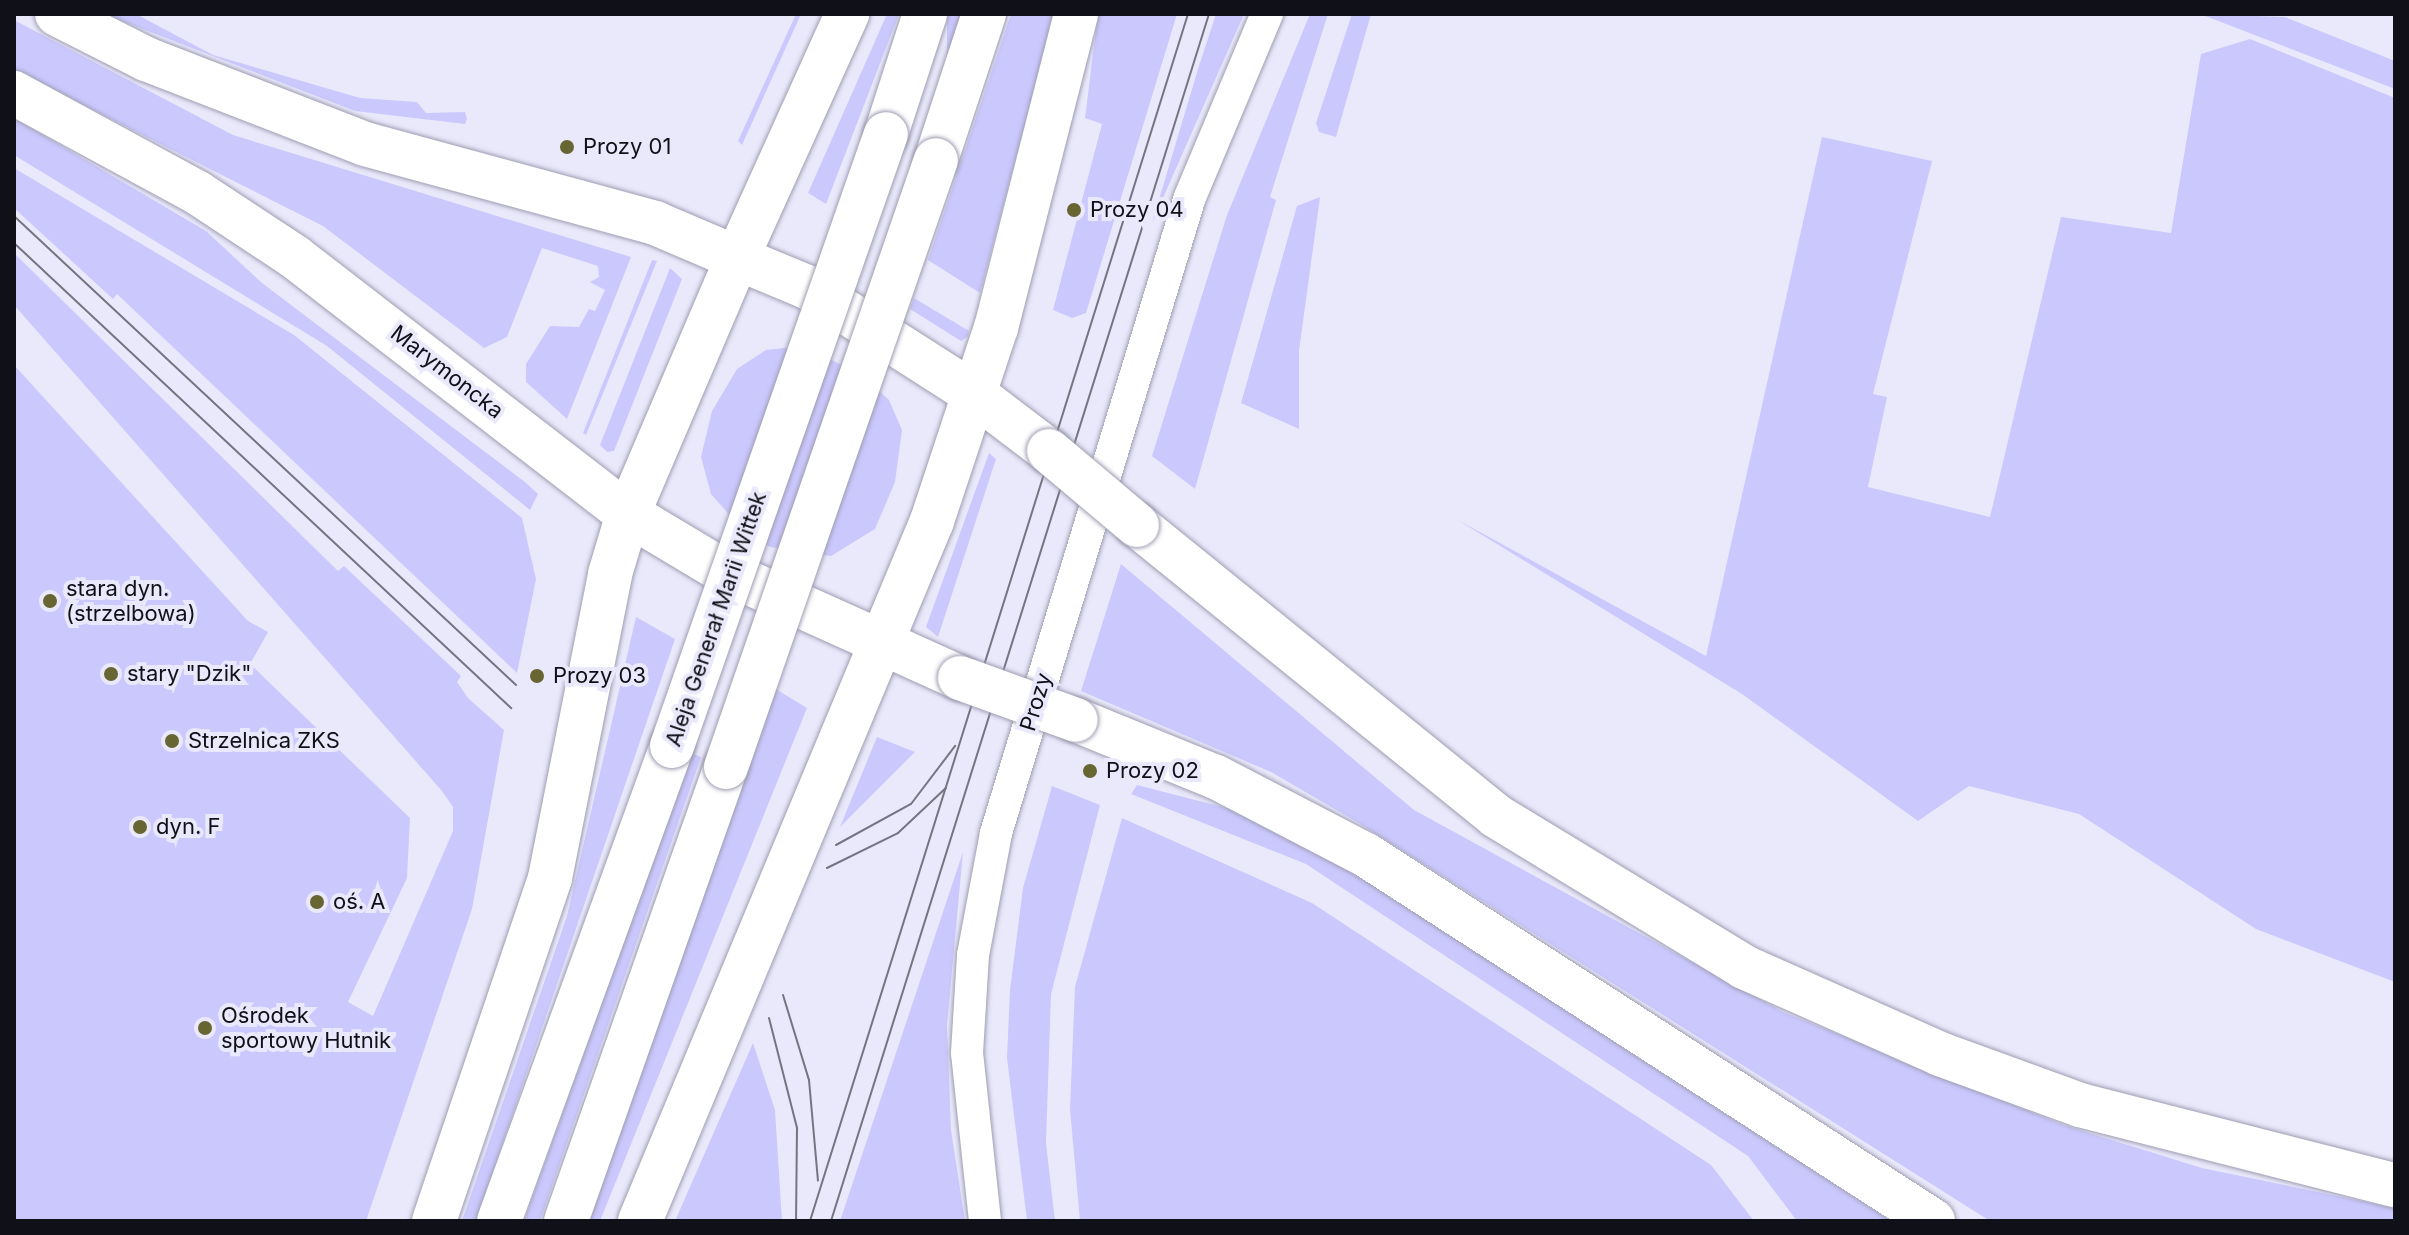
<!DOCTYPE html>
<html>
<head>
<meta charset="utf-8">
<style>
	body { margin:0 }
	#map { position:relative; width:2409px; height:1235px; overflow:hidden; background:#eae9fb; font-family:Inter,sans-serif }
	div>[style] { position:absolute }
	.green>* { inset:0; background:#cbc8fe; transform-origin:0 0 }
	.roads { filter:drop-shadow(0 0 2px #9e9db2) drop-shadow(0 0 2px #9e9db2) }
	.street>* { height:32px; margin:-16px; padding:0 16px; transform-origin:16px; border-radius:16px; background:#fff }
	.secondary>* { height:44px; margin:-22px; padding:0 22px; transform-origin:22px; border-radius:22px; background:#fff }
	.primary>* { height:44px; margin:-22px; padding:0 22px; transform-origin:22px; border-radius:22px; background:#fff }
	.highway>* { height:44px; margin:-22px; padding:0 22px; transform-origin:22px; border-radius:22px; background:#fff }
	.tram>* { height:2px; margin:-1px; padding:0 1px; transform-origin:1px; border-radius:1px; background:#757481 }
	.bridges { filter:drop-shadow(0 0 2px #9e9db2) drop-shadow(0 0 2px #9e9db2) }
	.secondary-bridge>* { height:44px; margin:-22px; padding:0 22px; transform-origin:22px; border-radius:22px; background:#fff }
	.highway-bridge>* { height:44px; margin:-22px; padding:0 22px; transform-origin:22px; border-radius:22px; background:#fff }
	.dots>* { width:22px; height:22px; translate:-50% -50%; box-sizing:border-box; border:4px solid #eae9fb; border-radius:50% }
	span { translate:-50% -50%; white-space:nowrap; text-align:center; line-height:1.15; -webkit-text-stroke:8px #eae9fb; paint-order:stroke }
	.poi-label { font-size:22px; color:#101018 }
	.left { translate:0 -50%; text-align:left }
	.street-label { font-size:22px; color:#101018 }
	.frame { position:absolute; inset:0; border:16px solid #101018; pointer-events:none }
</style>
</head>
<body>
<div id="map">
	<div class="green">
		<div style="clip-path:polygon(104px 14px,136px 14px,213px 55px,360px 98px,417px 102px,426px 113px,465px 112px,467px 119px,465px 124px,355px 111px)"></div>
		<div style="clip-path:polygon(796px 14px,801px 14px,742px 145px,738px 141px)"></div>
		<div style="clip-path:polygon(887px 14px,899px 14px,826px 204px,808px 193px)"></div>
		<div style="left:947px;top:14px;width:14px;height:136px"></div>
		<div style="clip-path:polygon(1011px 14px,1054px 14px,980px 293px,928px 260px)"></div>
		<div style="clip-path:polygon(1098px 14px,1177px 14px,1086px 313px,1072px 318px,1053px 310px,1102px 124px,1085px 118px)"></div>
		<div style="clip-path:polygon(1216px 14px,1244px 14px,1152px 223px,1198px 69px)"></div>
		<div style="clip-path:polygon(1310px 14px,1328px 14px,1270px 197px,1276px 200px,1195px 489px,1152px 456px,1227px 215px)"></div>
		<div style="clip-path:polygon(1352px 14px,1371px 14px,1336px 137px,1319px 132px,1316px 123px)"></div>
		<div style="clip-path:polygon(2200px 14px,2285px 17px,2395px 61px,2395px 89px)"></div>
		<div style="clip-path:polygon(14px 20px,233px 135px,631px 257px,567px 419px,526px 382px,526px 364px,550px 326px,579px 327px,589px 309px,595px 311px,605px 290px,590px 282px,599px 277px,598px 266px,542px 248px,507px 337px,484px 348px,323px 226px,14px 70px)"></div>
		<div style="clip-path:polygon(2250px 39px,2395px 98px,2395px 982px,2256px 929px,2079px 814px,1969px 786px,1918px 821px,1742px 694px,1456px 519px,1706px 656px,1822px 137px,1932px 161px,1873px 394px,1887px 397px,1868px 487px,1990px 517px,2061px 217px,2171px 233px,2201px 54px)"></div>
		<div style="clip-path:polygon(14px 118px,206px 231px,262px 283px,525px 482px,538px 494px,530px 510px,327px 346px,14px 155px)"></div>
		<div style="clip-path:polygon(14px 168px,294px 335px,522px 518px,536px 579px,517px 673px,117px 294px,113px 299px,14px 208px)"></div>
		<div style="clip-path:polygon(1320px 197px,1299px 351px,1299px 429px,1241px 403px,1297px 206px)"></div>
		<div style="clip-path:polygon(14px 253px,338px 571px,344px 566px,461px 676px,457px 682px,468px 698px,504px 730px,472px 909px,366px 1221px,14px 1221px,14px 365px,248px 621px,268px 632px,250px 664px,410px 818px,407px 878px,348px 1002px,373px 1016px,453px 831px,453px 807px,442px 791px,14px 305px)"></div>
		<div style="clip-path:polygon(652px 260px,657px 261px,586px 435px,583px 433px)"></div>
		<div style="clip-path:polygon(670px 268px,682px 279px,614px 451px,607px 452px,600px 445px)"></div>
		<div style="clip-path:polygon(914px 298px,969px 331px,968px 336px,961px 341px,910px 309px)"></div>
		<div style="clip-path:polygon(803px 346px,862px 375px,889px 400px,902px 430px,895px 482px,875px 529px,831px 556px,770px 547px,741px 528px,711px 494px,701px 457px,712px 411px,737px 369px,766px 350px)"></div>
		<div style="clip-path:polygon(989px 453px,996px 459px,938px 637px,926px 627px)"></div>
		<div style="clip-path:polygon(1121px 564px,1414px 810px,1783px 1012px,2063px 1125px,2202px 1168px,2395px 1208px,2395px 1221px,1990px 1221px,1357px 822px,1271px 772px,1081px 691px)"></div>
		<div style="clip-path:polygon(636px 617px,675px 639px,476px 1221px,462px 1221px,567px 916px)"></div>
		<div style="clip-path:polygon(774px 688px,807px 708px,600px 1221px,586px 1221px)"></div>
		<div style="clip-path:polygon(877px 737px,915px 752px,840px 827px,870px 754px)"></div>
		<div style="clip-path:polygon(691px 753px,701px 757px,540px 1221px,524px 1221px)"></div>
		<div style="clip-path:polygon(1137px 785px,1238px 811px,1328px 856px,1891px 1221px,1797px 1221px,1748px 1156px,1306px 864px,1131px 794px)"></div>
		<div style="clip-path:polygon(1052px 786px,1100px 805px,1051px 994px,1046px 1143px,1055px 1221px,1027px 1221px,1007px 1058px,1010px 990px,1023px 888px)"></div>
		<div style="clip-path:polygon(1122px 818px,1312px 903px,1711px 1165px,1754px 1221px,1080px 1221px,1070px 1109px,1075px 987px)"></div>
		<div style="clip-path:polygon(963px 852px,947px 1025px,951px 1130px,965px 1221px,840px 1221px)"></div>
		<div style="clip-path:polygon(753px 1043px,775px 1110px,782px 1221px,675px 1221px)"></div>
	</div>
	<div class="roads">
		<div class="street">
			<div style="left:985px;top:1221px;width:169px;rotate:-96.1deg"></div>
			<div style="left:967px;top:1053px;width:98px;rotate:-86.5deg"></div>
			<div style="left:973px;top:955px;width:124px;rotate:-79.3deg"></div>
			<div style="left:996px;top:833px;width:665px;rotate:-73.04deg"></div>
			<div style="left:1190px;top:197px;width:199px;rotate:-67.2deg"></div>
		</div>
		<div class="secondary">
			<div style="left:57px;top:14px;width:100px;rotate:26.8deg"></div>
			<div style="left:146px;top:59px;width:235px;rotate:21.2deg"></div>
			<div style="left:365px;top:144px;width:301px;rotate:15.2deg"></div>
			<div style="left:655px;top:223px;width:89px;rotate:23.1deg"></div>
			<div style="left:737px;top:258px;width:268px;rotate:-65.7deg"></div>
			<div style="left:14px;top:93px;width:209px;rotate:28.5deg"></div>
			<div style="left:198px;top:193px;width:116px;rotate:33.4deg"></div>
			<div style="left:295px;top:257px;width:421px;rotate:37.7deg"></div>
			<div style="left:628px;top:514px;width:113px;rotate:30.9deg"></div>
			<div style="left:725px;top:572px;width:173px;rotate:24.2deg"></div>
			<div style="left:886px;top:134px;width:126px;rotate:-72deg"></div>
			<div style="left:936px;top:160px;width:154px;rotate:-71.8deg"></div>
			<div style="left:499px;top:1221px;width:506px;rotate:-69.99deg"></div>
			<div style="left:566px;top:1221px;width:481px;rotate:-70.6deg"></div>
			<div style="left:640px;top:1221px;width:758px;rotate:-67.36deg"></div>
			<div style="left:932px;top:521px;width:203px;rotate:-71.7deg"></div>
			<div style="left:996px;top:328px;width:324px;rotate:-75.7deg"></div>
		</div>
		<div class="primary">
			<div style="left:434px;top:1221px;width:362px;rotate:-71.3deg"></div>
			<div style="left:550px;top:878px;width:310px;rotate:-78.8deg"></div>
			<div style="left:610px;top:574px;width:63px;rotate:-73.3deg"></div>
			<div style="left:628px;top:514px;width:278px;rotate:-66.9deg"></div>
			<div style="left:737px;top:258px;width:76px;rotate:22.5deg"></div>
			<div style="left:807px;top:287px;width:197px;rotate:32.6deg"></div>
		</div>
		<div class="highway">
			<div style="left:973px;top:393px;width:96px;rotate:37.3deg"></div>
			<div style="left:1137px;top:525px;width:462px;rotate:39deg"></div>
			<div style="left:1496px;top:816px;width:290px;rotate:31.3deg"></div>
			<div style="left:1744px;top:967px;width:214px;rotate:23.9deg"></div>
			<div style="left:1940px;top:1054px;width:149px;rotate:20deg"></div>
			<div style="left:2080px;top:1105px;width:325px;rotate:14.3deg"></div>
			<div style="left:883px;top:643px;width:85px;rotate:24.4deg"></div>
			<div style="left:1076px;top:720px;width:151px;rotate:22.2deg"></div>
			<div style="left:1216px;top:777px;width:169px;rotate:27.5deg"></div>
			<div style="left:1366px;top:855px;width:675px;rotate:32.84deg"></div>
		</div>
	</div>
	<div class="tram">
		<div style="left:14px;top:216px;width:687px;rotate:43.05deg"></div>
		<div style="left:14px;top:243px;width:681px;rotate:43.09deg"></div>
		<div style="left:836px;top:845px;width:85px;rotate:-28.7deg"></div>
		<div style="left:911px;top:804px;width:73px;rotate:-52.8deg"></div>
		<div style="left:827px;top:868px;width:79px;rotate:-26.2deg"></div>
		<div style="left:898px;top:833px;width:66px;rotate:-43.2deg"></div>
		<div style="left:783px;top:995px;width:89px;rotate:73deg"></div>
		<div style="left:809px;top:1080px;width:101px;rotate:84.9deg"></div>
		<div style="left:769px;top:1018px;width:114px;rotate:75.7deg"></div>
		<div style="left:797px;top:1128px;width:93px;rotate:90.6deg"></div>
		<div style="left:810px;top:1221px;width:1265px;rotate:-72.61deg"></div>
		<div style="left:831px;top:1221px;width:1265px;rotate:-72.61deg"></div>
	</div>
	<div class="bridges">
		<div class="secondary-bridge">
			<div style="left:672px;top:746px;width:648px;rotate:-70.73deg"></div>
			<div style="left:726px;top:767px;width:642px;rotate:-70.92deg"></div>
		</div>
		<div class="highway-bridge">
			<div style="left:1049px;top:451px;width:115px;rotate:40.1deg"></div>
			<div style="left:960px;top:678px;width:123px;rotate:19.9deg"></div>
		</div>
	</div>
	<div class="dots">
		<div style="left:567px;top:147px;background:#676532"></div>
		<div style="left:1074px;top:210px;background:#676532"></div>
		<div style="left:50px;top:601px;background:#676532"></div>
		<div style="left:111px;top:674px;background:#676532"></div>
		<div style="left:537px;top:676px;background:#676532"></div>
		<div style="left:172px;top:741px;background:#676532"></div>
		<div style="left:1090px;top:771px;background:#676532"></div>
		<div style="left:140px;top:827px;background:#676532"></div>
		<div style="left:317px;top:902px;background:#676532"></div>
		<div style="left:205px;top:1028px;background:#676532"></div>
	</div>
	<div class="poi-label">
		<span class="left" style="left:583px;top:147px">Prozy 01</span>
		<span class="left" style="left:1090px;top:210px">Prozy 04</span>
		<span class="left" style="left:66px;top:601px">stara dyn.<br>(strzelbowa)</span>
		<span class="left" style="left:127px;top:674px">stary "Dzik"</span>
		<span class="left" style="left:553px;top:676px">Prozy 03</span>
		<span class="left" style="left:188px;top:741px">Strzelnica ZKS</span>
		<span class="left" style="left:1106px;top:771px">Prozy 02</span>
		<span class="left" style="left:156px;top:827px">dyn. F</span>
		<span class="left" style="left:333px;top:902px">oś. A</span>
		<span class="left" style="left:221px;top:1028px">Ośrodek<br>sportowy Hutnik</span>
	</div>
	<div class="street-label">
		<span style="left:447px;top:372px;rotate:38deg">Marymoncka</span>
		<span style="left:716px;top:619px;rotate:-71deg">Aleja Generał Marii Wittek</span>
		<span style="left:1036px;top:702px;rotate:-73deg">Prozy</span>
	</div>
	<div class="frame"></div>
</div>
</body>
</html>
